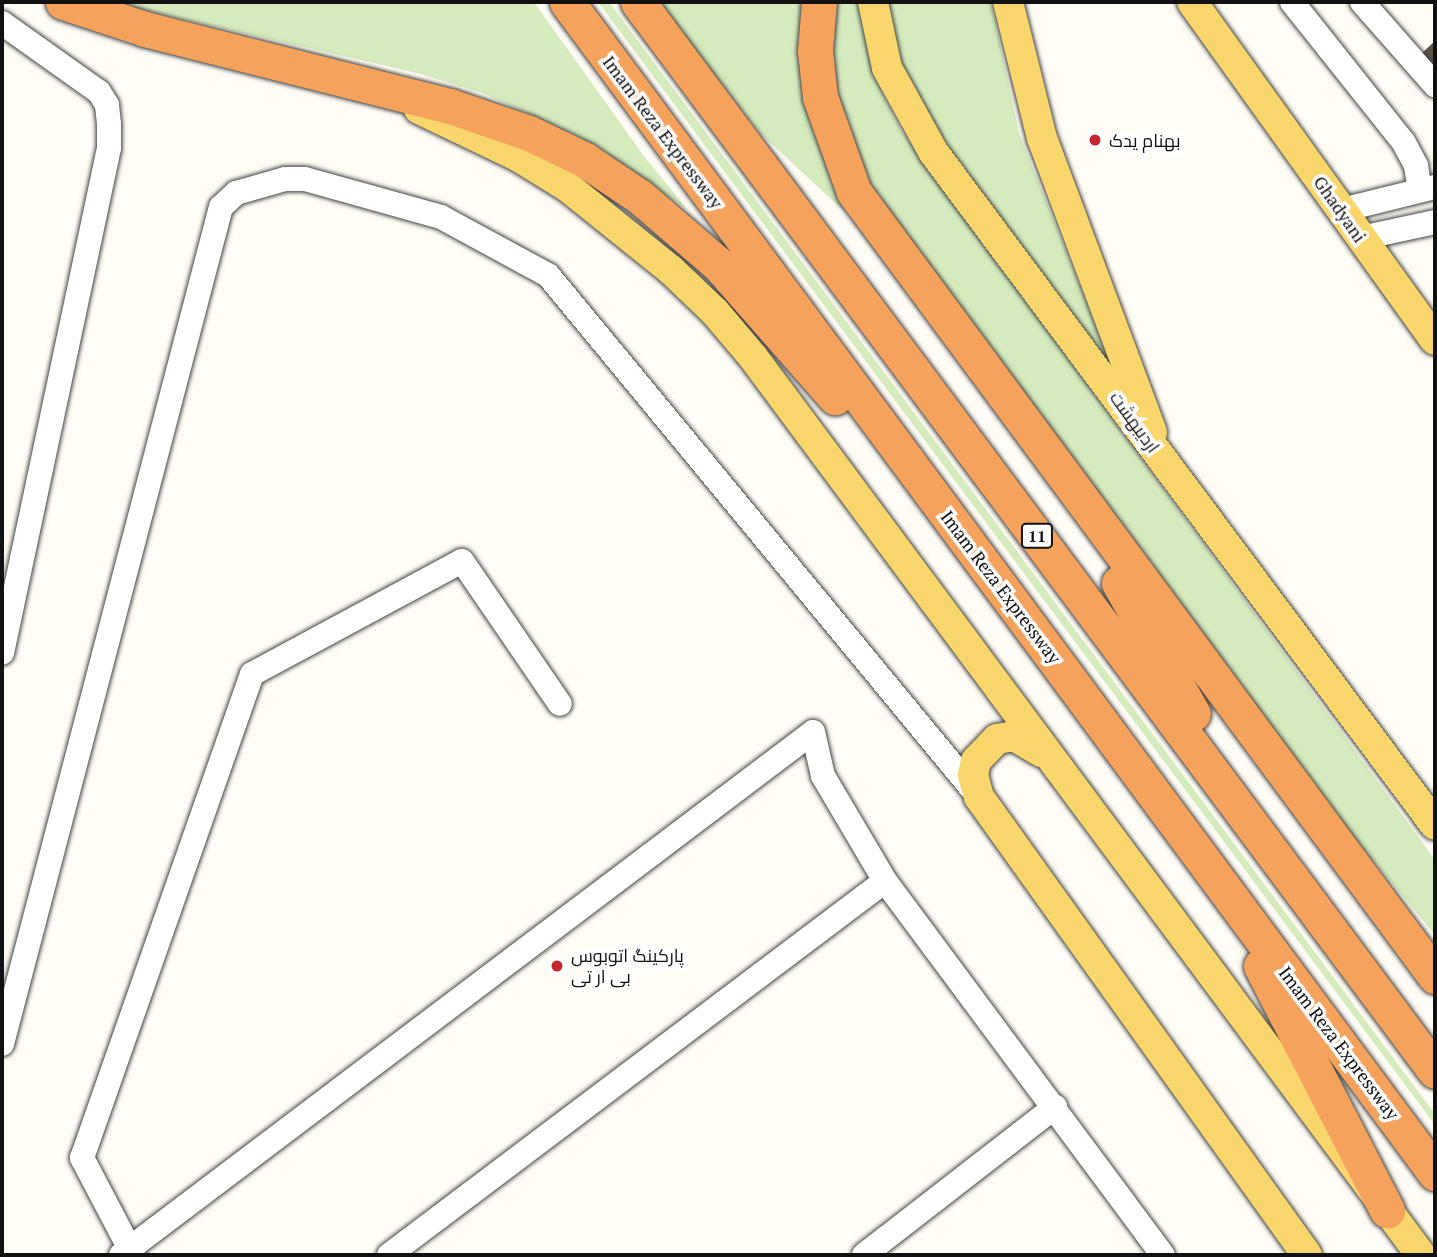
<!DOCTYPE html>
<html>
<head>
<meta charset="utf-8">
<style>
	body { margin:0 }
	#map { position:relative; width:1437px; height:1257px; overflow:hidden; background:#fffdf5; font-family:"PT Serif",Cairo,serif }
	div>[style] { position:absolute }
	.green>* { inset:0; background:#d5ebbd }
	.building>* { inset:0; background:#5a524d }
	.roads { filter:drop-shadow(0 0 2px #444) drop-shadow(0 0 2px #444) }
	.minor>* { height:24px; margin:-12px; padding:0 12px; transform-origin:12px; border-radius:12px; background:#fff }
	.major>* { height:30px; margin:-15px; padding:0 15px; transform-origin:15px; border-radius:15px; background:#f9d66b }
	.highway>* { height:35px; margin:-17.5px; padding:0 17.5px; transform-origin:17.5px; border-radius:17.5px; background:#f5a25d }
	.dots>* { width:19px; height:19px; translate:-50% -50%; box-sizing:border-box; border:4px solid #fff; border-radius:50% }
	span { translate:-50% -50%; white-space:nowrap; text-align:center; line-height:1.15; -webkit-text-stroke:7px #fff; paint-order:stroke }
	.shield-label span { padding:2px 5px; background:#fff; border:2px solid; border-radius:5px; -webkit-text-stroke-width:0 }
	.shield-label { font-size:16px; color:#111; font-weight:700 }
	.street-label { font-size:18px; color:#111 }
	.poi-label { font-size:18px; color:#111 }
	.left { translate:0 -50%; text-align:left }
	.frame { position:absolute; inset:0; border:4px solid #111; pointer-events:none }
</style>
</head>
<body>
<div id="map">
	<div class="green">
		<div style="clip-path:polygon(109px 2px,534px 2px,643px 155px,688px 210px,580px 137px,482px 93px,417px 73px)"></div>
		<div style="clip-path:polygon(598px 2px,609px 2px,1435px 1114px,1435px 1125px)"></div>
		<div style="clip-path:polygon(657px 2px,806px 2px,805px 91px,814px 133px,845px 212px,761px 134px)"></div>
		<div style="clip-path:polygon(830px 2px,860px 2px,876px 81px,902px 132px,1435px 860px,1435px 935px,1319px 795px,869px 185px,831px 76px)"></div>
		<div style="clip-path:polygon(887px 2px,991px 2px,1019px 133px,1113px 370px,929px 120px,898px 61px)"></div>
	</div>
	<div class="building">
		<div style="clip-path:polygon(1435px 41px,1435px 68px,1422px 53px)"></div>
	</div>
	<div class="roads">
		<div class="minor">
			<div style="left:1292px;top:2px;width:180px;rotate:51.5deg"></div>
			<div style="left:1404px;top:143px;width:26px;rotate:62deg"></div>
			<div style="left:1416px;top:166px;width:24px;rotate:81deg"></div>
			<div style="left:1362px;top:2px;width:111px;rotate:48.7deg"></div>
			<div style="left:2px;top:23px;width:119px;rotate:35.4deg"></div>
			<div style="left:99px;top:92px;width:15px;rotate:58deg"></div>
			<div style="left:107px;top:105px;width:19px;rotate:84deg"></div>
			<div style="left:109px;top:124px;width:24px;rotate:90deg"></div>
			<div style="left:109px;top:148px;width:516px;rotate:101.96deg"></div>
			<div style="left:1342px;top:210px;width:96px;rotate:-13.9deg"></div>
			<div style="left:1361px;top:238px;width:76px;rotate:-12.2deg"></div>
			<div style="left:2px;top:1044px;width:865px;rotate:-75.34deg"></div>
			<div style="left:221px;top:207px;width:21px;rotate:-43deg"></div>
			<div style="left:236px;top:193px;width:51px;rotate:-15.9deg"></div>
			<div style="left:285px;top:179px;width:20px"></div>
			<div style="left:305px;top:179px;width:141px;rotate:15.6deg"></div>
			<div style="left:441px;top:217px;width:122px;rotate:28.5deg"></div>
			<div style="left:548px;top:275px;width:676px;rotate:50.47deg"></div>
			<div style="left:121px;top:1255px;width:867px;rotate:-37.08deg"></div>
			<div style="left:813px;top:732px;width:45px;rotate:77.2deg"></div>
			<div style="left:823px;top:776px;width:122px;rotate:59.4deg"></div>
			<div style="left:885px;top:881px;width:466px;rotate:53.4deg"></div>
			<div style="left:133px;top:1255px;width:110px;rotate:-117.7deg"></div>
			<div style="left:82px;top:1158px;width:513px;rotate:-70.65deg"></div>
			<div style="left:252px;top:674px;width:238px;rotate:-28.3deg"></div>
			<div style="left:462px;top:561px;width:173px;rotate:55.6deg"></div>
			<div style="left:389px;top:1255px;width:621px;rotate:-37.02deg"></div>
			<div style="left:864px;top:1255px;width:242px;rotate:-37.8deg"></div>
		</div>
		<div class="major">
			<div style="left:873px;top:2px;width:67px;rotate:78deg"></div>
			<div style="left:887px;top:68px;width:97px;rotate:61.1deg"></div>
			<div style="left:934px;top:153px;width:838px;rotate:53.29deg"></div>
			<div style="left:1008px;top:2px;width:140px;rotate:76deg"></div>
			<div style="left:1042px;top:138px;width:314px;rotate:69.5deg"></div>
			<div style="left:1192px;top:2px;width:416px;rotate:54.3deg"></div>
			<div style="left:419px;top:109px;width:111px;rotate:25.6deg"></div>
			<div style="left:519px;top:157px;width:59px;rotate:31.8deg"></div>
			<div style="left:569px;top:188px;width:131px;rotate:38.8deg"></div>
			<div style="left:671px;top:270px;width:61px;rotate:43.7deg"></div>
			<div style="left:715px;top:312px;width:59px;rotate:49.8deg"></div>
			<div style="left:753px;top:357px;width:1119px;rotate:53.36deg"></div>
			<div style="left:1041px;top:752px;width:31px;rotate:-149deg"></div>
			<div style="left:1014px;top:736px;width:17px;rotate:170deg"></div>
			<div style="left:997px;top:739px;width:30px;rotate:134deg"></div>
			<div style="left:976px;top:761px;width:14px;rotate:102deg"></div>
			<div style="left:973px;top:775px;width:23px;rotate:75deg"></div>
			<div style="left:979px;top:797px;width:563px;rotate:54.39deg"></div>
		</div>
		<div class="highway">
			<div style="left:63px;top:2px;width:86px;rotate:18.2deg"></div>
			<div style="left:145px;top:29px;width:315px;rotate:14.2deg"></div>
			<div style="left:450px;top:106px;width:83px;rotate:18.9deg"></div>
			<div style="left:529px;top:133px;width:62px;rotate:25.7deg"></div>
			<div style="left:585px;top:160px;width:66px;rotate:33.9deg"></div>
			<div style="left:640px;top:197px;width:104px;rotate:40.7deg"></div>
			<div style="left:719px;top:265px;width:176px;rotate:48.7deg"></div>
			<div style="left:567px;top:2px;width:1458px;rotate:53.45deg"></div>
			<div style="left:638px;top:2px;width:1333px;rotate:53.29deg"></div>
			<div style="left:819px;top:2px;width:49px;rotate:94.7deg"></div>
			<div style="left:815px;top:51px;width:46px;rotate:83.8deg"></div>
			<div style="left:820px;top:97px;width:101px;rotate:70.3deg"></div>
			<div style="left:854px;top:192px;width:976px;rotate:53.46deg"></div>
			<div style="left:1119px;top:583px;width:150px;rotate:60.5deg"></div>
			<div style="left:1261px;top:966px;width:275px;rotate:62.7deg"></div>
		</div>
	</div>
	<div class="dots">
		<div style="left:1095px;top:140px;background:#c4262e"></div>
		<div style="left:557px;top:966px;background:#c4262e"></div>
	</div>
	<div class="shield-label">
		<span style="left:1037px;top:536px">11</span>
	</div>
	<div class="street-label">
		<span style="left:663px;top:132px;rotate:53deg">Imam Reza Expressway</span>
		<span style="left:1340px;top:209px;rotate:55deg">Ghadyani</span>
		<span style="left:1135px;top:422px;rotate:54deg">اردیبهشت</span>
		<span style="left:1001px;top:587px;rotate:53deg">Imam Reza Expressway</span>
		<span style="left:1339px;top:1043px;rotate:53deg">Imam Reza Expressway</span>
	</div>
	<div class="poi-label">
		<span class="left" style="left:1109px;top:140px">بهنام یدک</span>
		<span class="left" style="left:571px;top:966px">پارکینگ اتوبوس<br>بی ار تی</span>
	</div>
	<div class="frame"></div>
</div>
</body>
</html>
